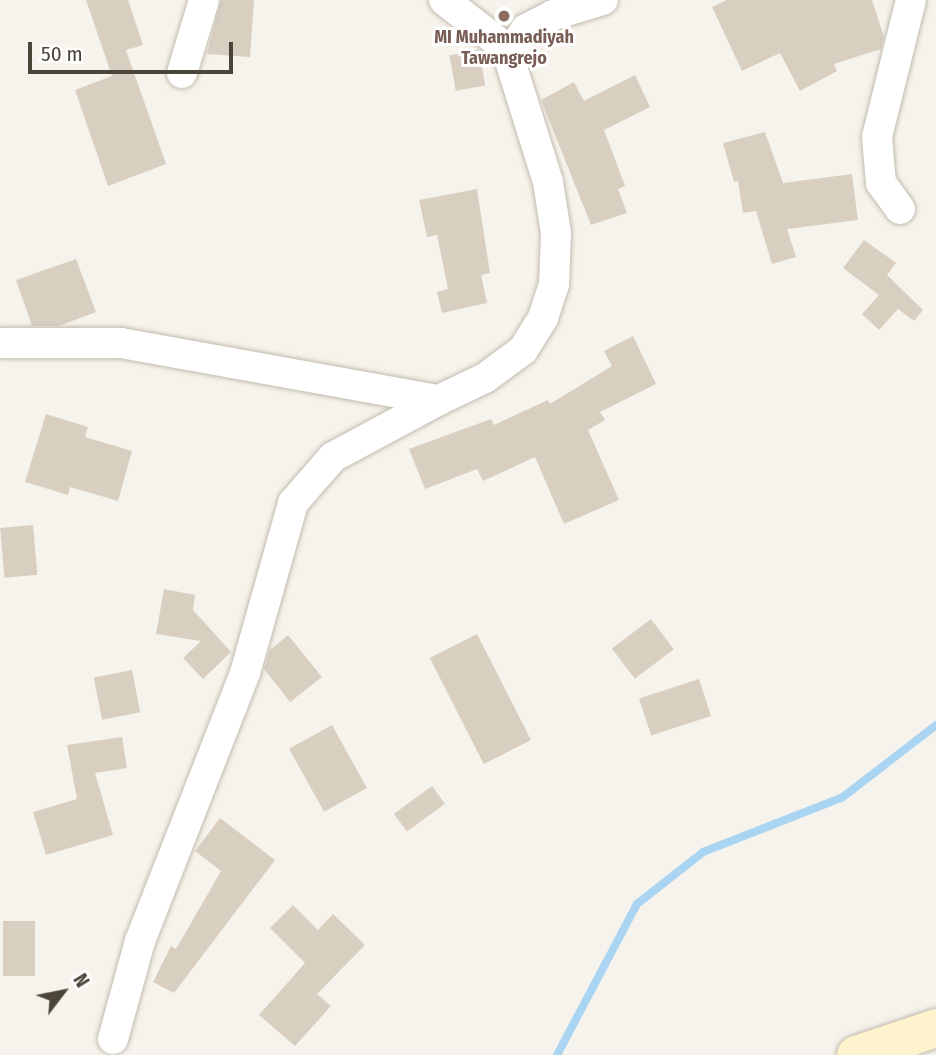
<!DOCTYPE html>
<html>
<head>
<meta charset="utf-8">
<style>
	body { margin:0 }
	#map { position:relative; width:936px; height:1055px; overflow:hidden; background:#f6f3ec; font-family:"Fira Sans Condensed",sans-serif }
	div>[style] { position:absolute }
	.stream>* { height:8px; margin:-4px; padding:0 4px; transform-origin:4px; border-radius:4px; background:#a9d4f2 }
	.building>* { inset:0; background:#d8cfc1; transform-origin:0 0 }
	.roads { filter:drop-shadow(0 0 2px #c2bbae) drop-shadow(0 0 2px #c2bbae) }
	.minor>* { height:30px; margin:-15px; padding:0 15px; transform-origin:15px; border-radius:15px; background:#fff }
	.secondary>* { height:38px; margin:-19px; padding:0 19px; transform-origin:19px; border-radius:19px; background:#fff3cd }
	.dots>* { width:19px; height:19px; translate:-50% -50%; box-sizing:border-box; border:4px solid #fff; border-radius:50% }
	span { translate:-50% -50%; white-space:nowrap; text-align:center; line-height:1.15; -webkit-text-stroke:6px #fff; paint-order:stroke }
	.education-label { font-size:18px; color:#785e54; font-weight:700 }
	.north { position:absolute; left:28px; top:957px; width:70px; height:70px; -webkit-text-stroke:5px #fff; paint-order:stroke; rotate:58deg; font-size:19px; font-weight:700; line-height:28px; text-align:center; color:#4b4439 }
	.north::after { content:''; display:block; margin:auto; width:24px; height:32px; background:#4b4439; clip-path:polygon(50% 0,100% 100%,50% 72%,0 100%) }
	.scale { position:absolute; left:28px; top:42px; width:205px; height:32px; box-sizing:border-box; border:4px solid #4b4439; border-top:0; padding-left:9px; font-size:21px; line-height:24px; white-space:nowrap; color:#4b4439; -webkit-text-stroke:5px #fff; paint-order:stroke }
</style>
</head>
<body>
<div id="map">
	<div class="stream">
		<div style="left:557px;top:1055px;width:171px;rotate:-62.1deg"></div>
		<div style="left:637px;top:904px;width:84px;rotate:-38.2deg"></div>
		<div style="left:703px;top:852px;width:150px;rotate:-21.4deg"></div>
		<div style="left:843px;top:797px;width:118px;rotate:-37.7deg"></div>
	</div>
	<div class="building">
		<div style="clip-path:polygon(86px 0,128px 0,143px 45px,126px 50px,166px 164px,108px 186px,75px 90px,112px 76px)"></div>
		<div style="clip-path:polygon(221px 0,254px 0,250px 57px,207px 54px)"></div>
		<div style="clip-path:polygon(727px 0,872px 0,884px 37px,881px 49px,834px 64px,837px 71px,800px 91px,780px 53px,742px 71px,712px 7px)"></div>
		<div style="left:479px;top:50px;width:36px;height:30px;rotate:80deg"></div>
		<div style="clip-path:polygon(635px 75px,650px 107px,604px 130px,625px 186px,618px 189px,627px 213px,591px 225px,541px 100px,574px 82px,584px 101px)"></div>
		<div style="clip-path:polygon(765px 132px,783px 183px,852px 174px,858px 220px,787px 229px,796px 257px,772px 264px,756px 211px,743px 213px,738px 181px,734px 182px,723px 143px)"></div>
		<div style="clip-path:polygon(477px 189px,490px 273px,481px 275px,487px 303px,442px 313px,437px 292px,448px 289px,437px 235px,427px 237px,419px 200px)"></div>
		<div style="clip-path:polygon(864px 240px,896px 263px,887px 275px,923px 310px,914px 321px,898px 309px,879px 330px,862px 314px,879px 295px,843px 268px)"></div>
		<div style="clip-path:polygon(76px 259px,96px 312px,59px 326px,32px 326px,16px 280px)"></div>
		<div style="clip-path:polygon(633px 336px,656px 384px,600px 412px,605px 420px,588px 430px,619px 500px,564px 524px,535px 457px,483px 481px,477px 469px,425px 489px,409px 449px,491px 419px,494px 425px,548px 400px,550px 404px,612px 366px,604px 351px)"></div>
		<div style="clip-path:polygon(46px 414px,88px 427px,85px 437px,132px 451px,118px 501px,70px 487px,68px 495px,25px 482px)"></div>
		<div style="left:33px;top:525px;width:50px;height:33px;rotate:85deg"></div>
		<div style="clip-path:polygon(164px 589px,195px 595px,193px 610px,231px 652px,203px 679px,183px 658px,201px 641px,156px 634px)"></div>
		<div style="left:651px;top:619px;width:38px;height:49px;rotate:53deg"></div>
		<div style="left:477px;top:634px;width:119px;height:53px;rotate:63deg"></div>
		<div style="clip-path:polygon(288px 635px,322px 677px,290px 702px,264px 669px,270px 650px)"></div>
		<div style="left:132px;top:670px;width:43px;height:39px;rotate:79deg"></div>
		<div style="left:699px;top:679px;width:39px;height:63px;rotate:72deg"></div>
		<div style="left:332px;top:725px;width:72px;height:49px;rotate:61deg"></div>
		<div style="clip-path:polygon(122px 737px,127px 768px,95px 773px,113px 835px,46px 855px,33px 812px,77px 799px,67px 745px)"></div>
		<div style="left:432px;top:786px;width:22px;height:47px;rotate:54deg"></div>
		<div style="clip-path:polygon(220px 818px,275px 860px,174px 993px,153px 982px,171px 946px,176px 949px,221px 871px,195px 851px)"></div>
		<div style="clip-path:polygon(293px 905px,318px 930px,333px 914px,365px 945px,317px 994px,331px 1006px,295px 1046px,259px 1015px,305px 963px,270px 928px)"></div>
		<div style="left:3px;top:921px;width:32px;height:55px"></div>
	</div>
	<div class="roads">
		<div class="minor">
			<div style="left:444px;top:0;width:85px;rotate:37.8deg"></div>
			<div style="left:182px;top:73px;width:76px;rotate:-73.2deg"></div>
			<div style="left:900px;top:209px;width:32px;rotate:-126deg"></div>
			<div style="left:881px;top:183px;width:46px;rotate:-95deg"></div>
			<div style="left:877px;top:137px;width:141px;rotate:-76.1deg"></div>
			<div style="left:0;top:343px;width:121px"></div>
			<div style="left:121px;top:343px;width:323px;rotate:10.2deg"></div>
			<div style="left:439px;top:400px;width:51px;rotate:-25.6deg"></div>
			<div style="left:485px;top:378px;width:47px;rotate:-36.4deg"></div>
			<div style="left:523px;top:350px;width:38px;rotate:-58deg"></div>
			<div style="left:543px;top:318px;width:35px;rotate:-72deg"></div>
			<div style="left:554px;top:285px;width:52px;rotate:-87.8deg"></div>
			<div style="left:556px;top:233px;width:52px;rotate:-98.9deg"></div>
			<div style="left:548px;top:182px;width:137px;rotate:-107.4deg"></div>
			<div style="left:507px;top:51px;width:4px;rotate:14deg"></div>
			<div style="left:511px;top:52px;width:27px;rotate:-57deg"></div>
			<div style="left:526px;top:29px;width:30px;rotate:-27deg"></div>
			<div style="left:553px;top:15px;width:52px;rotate:-16.7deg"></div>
			<div style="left:113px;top:1039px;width:102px;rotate:-74.6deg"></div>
			<div style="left:140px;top:941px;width:288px;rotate:-68.6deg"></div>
			<div style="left:245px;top:673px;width:177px;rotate:-74.2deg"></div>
			<div style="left:293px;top:503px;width:61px;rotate:-49deg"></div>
			<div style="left:333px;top:457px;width:120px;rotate:-28.3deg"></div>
		</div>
		<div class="secondary">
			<div style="left:856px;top:1055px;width:84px;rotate:-18.6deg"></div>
		</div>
	</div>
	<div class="dots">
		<div style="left:504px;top:16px;background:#8d6e63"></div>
	</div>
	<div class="education-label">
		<span style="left:504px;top:48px">MI Muhammadiyah<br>Tawangrejo</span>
	</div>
	<div class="north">N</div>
	<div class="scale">50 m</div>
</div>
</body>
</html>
